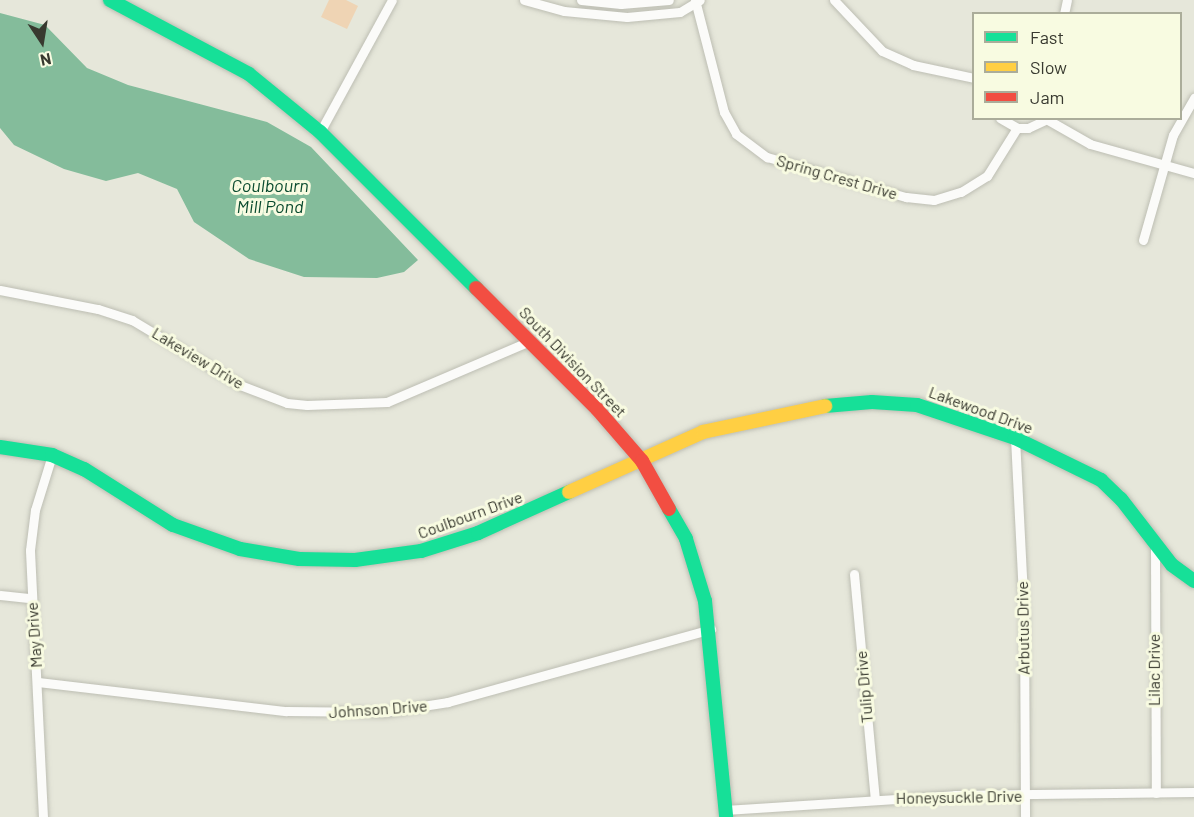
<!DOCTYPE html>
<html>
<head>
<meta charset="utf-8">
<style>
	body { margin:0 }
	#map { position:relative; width:1194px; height:817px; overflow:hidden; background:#e6e7da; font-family:Barlow,sans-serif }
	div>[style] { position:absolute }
	.green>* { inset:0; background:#efd4b4 }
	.water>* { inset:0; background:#84bc9b }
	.roads { filter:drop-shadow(0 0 2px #bdbeb3) drop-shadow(0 0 2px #bdbeb3) }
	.street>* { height:9px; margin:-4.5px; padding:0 4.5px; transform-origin:4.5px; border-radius:4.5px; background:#fbfbf9 }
	.fast>* { height:14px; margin:-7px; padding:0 7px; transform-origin:7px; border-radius:7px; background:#16e098 }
	.slow>* { height:14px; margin:-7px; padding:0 7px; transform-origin:7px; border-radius:7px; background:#ffcf43 }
	.jam>* { height:14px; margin:-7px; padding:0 7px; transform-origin:7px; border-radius:7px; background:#f24e42 }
	span { translate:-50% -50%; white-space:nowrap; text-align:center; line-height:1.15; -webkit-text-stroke:6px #f8fbe1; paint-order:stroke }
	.street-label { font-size:16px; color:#38392f }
	.water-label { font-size:18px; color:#0a4b2f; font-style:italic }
	.legend { position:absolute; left:972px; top:12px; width:210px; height:108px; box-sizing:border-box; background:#f8fbe1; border:2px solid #abad9a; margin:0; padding:8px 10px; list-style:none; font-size:18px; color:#38392f }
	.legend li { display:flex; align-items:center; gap:12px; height:30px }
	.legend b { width:30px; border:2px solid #abad9a }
	.north { position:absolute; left:12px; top:12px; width:60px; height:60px; -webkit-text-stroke:4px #f8fbe1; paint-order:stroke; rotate:168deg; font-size:16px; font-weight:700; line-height:24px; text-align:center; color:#38392f }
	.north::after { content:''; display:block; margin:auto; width:21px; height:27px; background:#38392f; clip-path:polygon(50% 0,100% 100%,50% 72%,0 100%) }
</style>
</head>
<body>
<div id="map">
	<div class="green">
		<div style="clip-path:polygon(329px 0,346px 0,358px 6px,347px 29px,321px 17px)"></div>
	</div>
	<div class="water">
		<div style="clip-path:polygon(0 13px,45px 25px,87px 68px,128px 85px,267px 122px,311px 147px,418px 260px,404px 272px,377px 278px,304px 277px,249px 259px,194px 222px,177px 189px,138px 173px,106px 181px,64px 169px,14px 145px,0 128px)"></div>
	</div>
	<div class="roads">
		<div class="street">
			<div style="left:524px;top:0;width:41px;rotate:15.4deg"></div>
			<div style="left:564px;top:11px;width:63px;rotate:5.4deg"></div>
			<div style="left:627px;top:17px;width:53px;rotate:-5.4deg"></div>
			<div style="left:680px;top:12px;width:23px;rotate:-31deg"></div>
			<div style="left:581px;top:0;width:40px;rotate:5.7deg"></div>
			<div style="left:621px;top:4px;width:48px;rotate:-4.8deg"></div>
			<div style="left:695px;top:0;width:116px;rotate:75.5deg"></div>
			<div style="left:724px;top:112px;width:25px;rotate:61deg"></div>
			<div style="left:736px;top:134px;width:39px;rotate:37deg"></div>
			<div style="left:767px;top:157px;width:145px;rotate:16.1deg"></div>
			<div style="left:906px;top:197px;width:28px;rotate:6deg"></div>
			<div style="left:934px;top:200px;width:28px;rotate:-17deg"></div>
			<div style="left:961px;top:192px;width:31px;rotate:-32deg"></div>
			<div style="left:987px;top:176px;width:57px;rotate:-58deg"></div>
			<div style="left:834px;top:0;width:70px;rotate:46.7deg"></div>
			<div style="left:882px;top:51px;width:34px;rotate:24deg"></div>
			<div style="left:913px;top:65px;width:62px;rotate:12deg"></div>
			<div style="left:1064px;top:14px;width:14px;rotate:-78deg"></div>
			<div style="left:1000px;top:118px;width:20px;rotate:30deg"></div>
			<div style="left:1017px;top:128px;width:11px"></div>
			<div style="left:1028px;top:128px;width:23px;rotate:-25deg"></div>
			<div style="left:1048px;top:120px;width:48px;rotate:29.7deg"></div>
			<div style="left:1090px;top:144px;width:108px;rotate:15.6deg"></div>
			<div style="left:320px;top:132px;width:150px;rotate:-61.4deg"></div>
			<div style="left:1143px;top:240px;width:109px;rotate:-74.1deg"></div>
			<div style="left:1173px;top:135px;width:43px;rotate:-60.4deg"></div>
			<div style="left:0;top:290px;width:100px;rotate:11deg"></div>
			<div style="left:98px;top:309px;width:36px;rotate:18deg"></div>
			<div style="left:132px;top:320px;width:126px;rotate:31deg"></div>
			<div style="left:240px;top:385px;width:50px;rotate:21deg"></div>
			<div style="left:287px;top:403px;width:20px;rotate:6deg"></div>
			<div style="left:307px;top:405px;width:80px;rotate:-2.1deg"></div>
			<div style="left:387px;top:402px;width:155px;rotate:-23.1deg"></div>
			<div style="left:1015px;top:438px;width:180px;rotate:87.1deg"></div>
			<div style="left:1024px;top:618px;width:199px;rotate:89.7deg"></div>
			<div style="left:1155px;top:546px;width:247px;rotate:89.8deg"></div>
			<div style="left:854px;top:574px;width:226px;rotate:84.7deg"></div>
			<div style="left:0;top:595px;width:31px;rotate:6deg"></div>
			<div style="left:38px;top:682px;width:250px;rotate:6.7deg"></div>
			<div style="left:286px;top:711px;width:98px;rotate:0.6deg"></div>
			<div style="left:384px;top:712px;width:65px;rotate:-8.9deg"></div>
			<div style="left:448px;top:702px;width:273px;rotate:-15.5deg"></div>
			<div style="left:725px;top:810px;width:230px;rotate:-3.7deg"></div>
			<div style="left:955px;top:795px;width:239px;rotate:-0.7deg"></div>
			<div style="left:43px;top:817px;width:267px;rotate:-92.8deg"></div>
			<div style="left:30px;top:550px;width:40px;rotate:-82.9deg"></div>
			<div style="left:35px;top:510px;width:58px;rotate:-72.8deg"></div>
		</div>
		<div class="fast">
			<div style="left:110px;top:0;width:157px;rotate:28deg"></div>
			<div style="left:249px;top:74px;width:92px;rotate:39.2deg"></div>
			<div style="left:320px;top:132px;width:221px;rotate:45deg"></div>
			<div style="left:825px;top:406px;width:47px;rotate:-4.9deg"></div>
			<div style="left:872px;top:402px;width:45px;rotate:3.8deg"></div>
			<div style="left:917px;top:405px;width:103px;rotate:18.6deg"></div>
			<div style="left:1015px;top:438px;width:96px;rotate:26deg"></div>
			<div style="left:1101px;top:480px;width:28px;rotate:44deg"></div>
			<div style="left:1121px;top:499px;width:83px;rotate:52.3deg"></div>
			<div style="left:1172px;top:565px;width:27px;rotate:36deg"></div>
			<div style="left:0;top:447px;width:53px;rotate:8.7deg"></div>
			<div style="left:52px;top:455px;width:35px;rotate:24deg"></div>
			<div style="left:84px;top:469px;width:105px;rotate:32.2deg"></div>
			<div style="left:173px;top:525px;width:71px;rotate:19.7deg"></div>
			<div style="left:240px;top:549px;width:60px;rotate:9.6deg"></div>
			<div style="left:299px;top:559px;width:56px;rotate:1deg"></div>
			<div style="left:355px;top:560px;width:67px;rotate:-7.8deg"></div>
			<div style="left:421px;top:551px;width:60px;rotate:-17.5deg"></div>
			<div style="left:478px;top:533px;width:100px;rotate:-24.3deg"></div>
			<div style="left:669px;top:509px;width:34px;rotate:60deg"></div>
			<div style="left:686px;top:539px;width:65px;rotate:73deg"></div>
			<div style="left:705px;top:601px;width:217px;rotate:84.4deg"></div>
		</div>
		<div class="slow">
			<div style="left:569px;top:492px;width:147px;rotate:-24.1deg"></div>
			<div style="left:703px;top:432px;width:125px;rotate:-12deg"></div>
		</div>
		<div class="jam">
			<div style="left:476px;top:288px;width:171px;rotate:45deg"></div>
			<div style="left:597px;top:409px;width:69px;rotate:49.1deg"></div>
			<div style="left:642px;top:461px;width:55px;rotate:60.6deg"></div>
		</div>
	</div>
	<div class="street-label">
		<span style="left:837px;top:177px;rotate:16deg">Spring Crest Drive</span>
		<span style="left:198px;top:358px;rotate:31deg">Lakeview Drive</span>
		<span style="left:573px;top:362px;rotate:46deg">South Division Street</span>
		<span style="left:981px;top:410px;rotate:20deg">Lakewood Drive</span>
		<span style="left:470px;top:515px;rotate:-20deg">Coulbourn Drive</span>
		<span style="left:1023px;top:628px;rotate:-91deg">Arbutus Drive</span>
		<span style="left:34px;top:635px;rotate:-94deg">May Drive</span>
		<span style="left:1154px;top:670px;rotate:-90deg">Lilac Drive</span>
		<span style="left:864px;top:687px;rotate:-95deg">Tulip Drive</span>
		<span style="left:378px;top:709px;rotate:-4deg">Johnson Drive</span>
		<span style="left:959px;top:797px;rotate:-1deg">Honeysuckle Drive</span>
	</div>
	<div class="water-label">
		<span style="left:270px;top:196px">Coulbourn<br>Mill Pond</span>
	</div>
	<ul class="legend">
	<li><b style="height:8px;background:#16e098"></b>Fast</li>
	<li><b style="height:8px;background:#ffcf43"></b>Slow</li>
	<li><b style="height:8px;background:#f24e42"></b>Jam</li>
	</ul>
	<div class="north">N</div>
</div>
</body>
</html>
